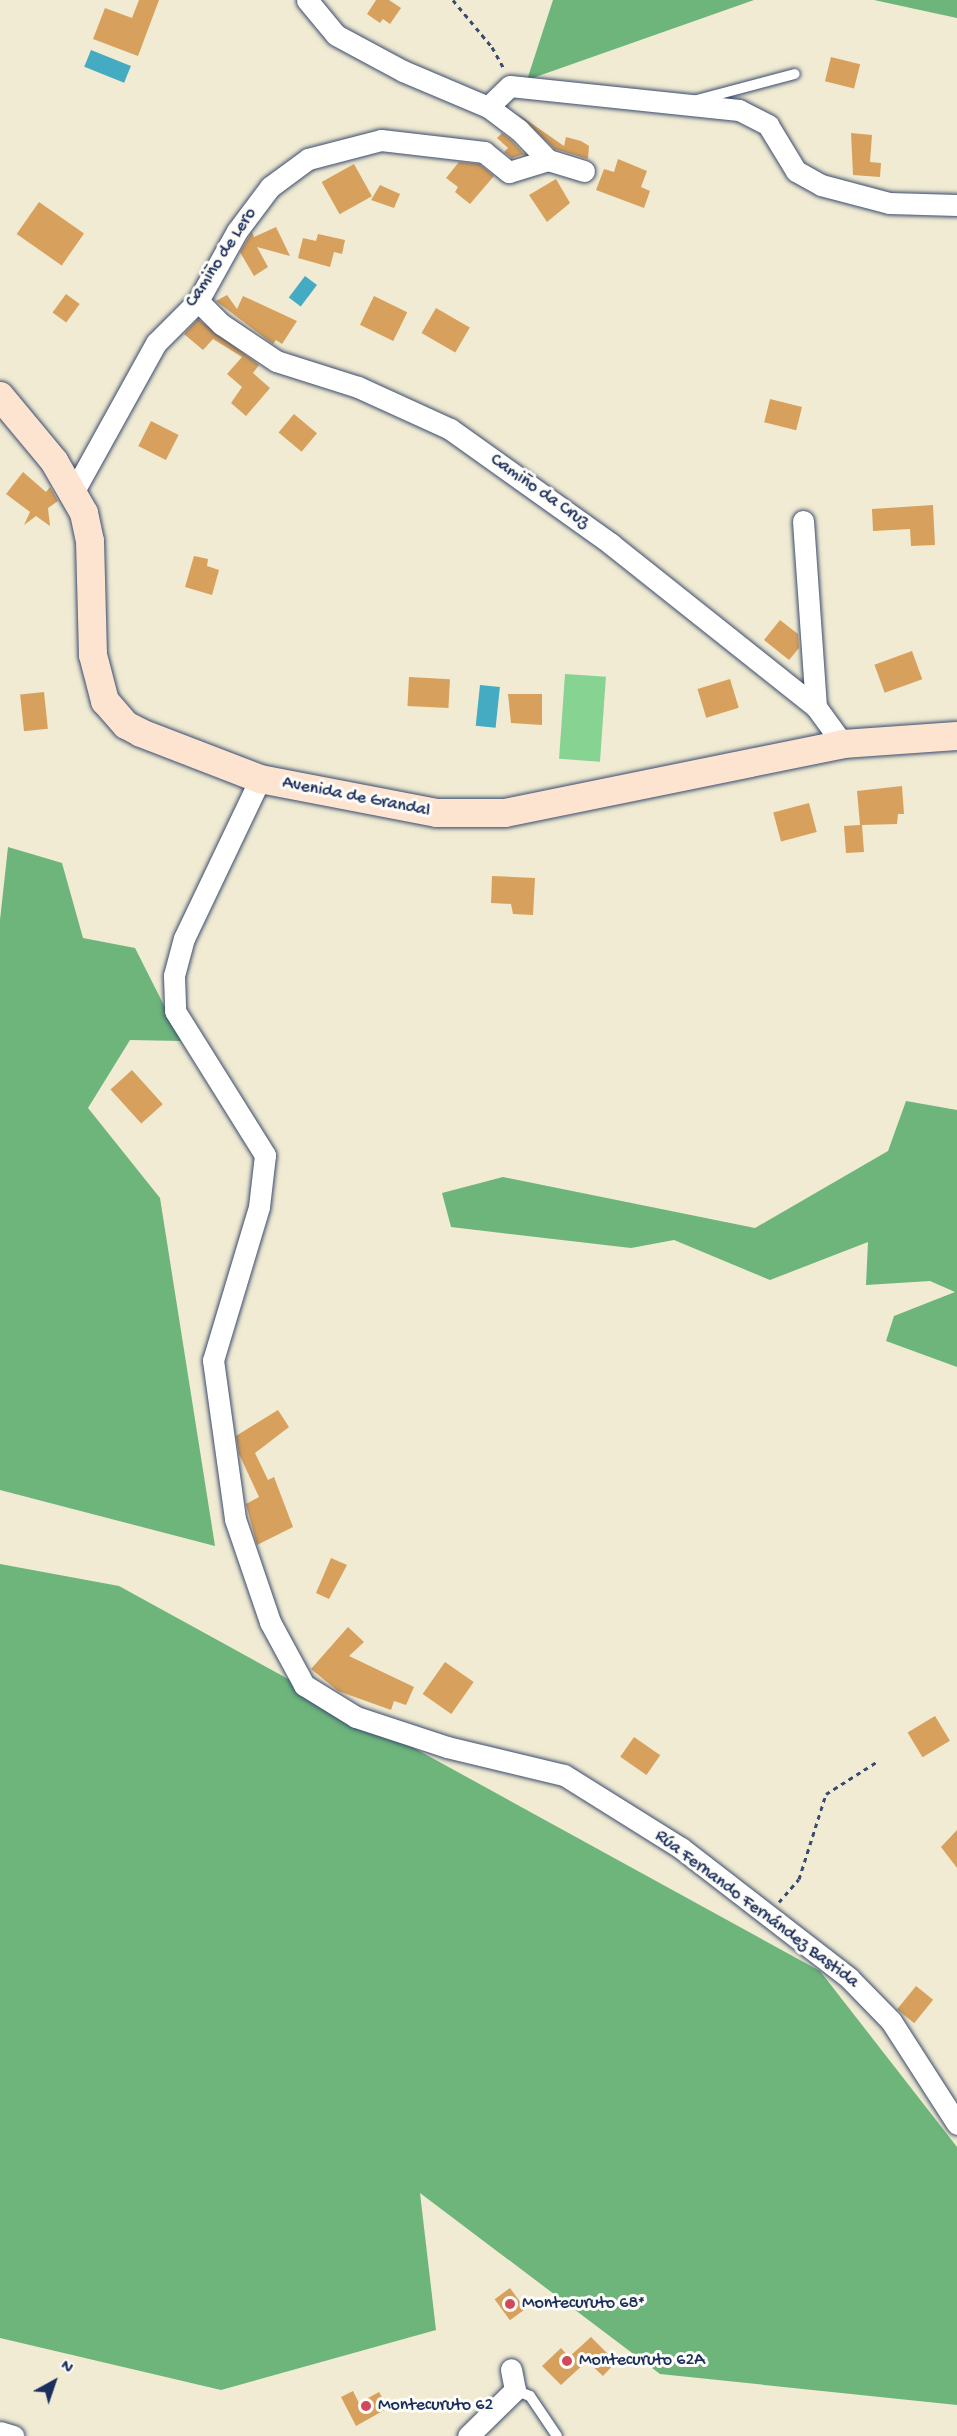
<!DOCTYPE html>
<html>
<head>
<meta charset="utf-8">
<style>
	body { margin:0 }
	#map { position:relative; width:957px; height:2436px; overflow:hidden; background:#f0ebd2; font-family:"Gochi Hand",sans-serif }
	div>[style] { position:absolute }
	.green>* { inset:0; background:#87d391; transform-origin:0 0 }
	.forest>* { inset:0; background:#6db57b }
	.water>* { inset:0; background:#44abc3; transform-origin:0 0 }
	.building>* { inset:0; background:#d7a15d; transform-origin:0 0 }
	.path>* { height:3px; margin-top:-1.5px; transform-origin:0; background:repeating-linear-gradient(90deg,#3b4b6f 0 4.5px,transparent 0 9px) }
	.roads { filter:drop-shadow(0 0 2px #3b4b6f) drop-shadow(0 0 2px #3b4b6f) }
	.lane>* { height:10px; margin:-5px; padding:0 5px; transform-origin:5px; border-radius:5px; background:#fff }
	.street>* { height:21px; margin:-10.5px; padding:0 10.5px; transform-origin:10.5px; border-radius:10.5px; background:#fff }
	.secondary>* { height:28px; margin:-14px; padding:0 14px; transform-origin:14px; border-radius:14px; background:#fde4d1 }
	.dots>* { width:16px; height:16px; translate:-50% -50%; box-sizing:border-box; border:3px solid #fdfcf7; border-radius:50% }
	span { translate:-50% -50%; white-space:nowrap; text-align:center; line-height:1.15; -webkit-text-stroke:6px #fdfcf7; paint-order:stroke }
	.street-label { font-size:18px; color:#1b2f5e }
	.poi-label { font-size:18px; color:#1b2f5e }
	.left { translate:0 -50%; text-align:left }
	.north { position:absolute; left:24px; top:2352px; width:60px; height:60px; -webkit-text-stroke:4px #fdfcf7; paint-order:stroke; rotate:40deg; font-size:16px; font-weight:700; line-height:24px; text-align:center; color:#1b2f5e }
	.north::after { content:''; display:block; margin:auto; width:21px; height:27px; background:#1b2f5e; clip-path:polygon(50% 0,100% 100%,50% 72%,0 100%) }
</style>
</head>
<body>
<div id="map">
	<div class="green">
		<div style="left:565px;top:674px;width:41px;height:85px;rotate:4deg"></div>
	</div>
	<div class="forest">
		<div style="clip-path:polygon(553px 0,754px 0,527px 80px)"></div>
		<div style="clip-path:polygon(874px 0,957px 0,957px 18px,920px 10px)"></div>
		<div style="clip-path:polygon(8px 847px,62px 863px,83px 938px,135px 948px,182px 1041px,130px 1040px,88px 1108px,160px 1198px,215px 1546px,0 1490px,0 920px)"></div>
		<div style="clip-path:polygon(906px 1101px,957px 1110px,957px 1367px,886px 1341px,894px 1316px,955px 1292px,930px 1281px,866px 1285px,868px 1242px,770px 1280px,674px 1240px,631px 1248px,451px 1227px,442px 1193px,503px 1177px,755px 1228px,888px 1151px)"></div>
		<div style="clip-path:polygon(0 1564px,119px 1586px,820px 1971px,957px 2147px,957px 2405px,660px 2374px,420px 2193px,436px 2330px,221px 2390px,0 2338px)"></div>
	</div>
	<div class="water">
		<div style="left:91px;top:50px;width:43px;height:18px;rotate:22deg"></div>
		<div style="left:305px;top:276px;width:15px;height:27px;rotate:37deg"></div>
		<div style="left:480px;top:685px;width:20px;height:41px;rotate:6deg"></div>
	</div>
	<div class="building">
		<div style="clip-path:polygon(139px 0,159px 0,138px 56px,93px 39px,105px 8px,132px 18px)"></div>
		<div style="clip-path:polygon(376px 0,389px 0,401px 8px,390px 24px,383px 19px,380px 23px,367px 14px)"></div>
		<div style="left:831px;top:57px;width:30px;height:25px;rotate:14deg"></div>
		<div style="clip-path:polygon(518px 114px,564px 146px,566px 137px,581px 141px,589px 146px,588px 159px,555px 149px)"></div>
		<div style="clip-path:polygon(502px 133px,511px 140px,524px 154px,512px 158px,504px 152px,508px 148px,497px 138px)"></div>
		<div style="clip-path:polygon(851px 133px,872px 135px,870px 162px,881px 163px,880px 177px,853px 175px)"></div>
		<div style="clip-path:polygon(618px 159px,647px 171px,641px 187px,650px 191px,644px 208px,596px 190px,604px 169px,614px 172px)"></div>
		<div style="clip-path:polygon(459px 162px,479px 164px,494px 176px,470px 204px,455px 192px,458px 187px,446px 178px)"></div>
		<div style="left:354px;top:164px;width:37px;height:37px;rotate:61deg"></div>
		<div style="clip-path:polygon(556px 179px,570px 203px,547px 222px,529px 195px)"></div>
		<div style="clip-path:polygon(380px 185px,400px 194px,394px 208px,371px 200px)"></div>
		<div style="left:39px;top:202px;width:55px;height:39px;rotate:35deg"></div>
		<div style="clip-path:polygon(276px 227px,290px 256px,257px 247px,268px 267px,254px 276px,240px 252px,252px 232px,254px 237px)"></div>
		<div style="clip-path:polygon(318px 234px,345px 240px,342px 254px,334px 252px,330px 267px,298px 258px,303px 238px,316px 241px)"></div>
		<div style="left:66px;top:294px;width:17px;height:23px;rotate:36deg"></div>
		<div style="clip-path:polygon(227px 295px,237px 309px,243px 296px,297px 321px,282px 344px,276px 340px,273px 344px,216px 301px)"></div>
		<div style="left:374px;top:296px;width:37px;height:32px;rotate:26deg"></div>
		<div style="left:436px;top:308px;width:39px;height:29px;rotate:30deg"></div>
		<div style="clip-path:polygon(198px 319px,259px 365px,253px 373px,270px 388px,246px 416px,231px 403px,242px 387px,227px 374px,242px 357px,213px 339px,203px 350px,184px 334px)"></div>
		<div style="left:770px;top:399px;width:33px;height:24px;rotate:14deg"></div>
		<div style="left:294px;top:414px;width:30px;height:24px;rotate:40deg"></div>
		<div style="left:151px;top:421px;width:31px;height:28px;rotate:27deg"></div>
		<div style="clip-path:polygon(23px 472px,46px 492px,50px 487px,58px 501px,48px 508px,50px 526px,36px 516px,24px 525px,30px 512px,6px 494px)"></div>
		<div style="clip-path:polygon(933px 505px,935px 545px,911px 546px,910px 529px,873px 531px,872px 509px)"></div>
		<div style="clip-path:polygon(194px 556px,208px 559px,207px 566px,219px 570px,212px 595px,185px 587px)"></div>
		<div style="clip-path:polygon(780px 620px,798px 634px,799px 648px,789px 660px,764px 640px)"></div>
		<div style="left:912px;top:651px;width:30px;height:40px;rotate:70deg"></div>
		<div style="left:409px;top:677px;width:41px;height:29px;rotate:3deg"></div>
		<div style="left:730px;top:679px;width:30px;height:34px;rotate:73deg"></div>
		<div style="left:44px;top:692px;width:37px;height:24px;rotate:84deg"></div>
		<div style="clip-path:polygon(508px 694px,542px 694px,542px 725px,511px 723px)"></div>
		<div style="clip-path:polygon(902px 786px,904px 814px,898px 814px,897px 824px,862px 825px,864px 852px,846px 853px,844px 826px,860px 825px,857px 791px)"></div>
		<div style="left:809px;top:803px;width:30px;height:37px;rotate:75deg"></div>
		<div style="clip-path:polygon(492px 876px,535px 878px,533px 915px,513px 914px,511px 904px,491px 903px)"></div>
		<div style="left:132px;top:1070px;width:46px;height:29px;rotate:48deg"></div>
		<div style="clip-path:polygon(278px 1410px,289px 1427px,255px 1453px,268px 1480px,274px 1477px,293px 1527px,257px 1545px,246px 1504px,259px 1497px,239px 1454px,236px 1436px)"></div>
		<div style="clip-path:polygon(331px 1558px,347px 1565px,329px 1599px,316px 1593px)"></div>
		<div style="clip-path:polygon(348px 1627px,364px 1642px,349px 1656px,414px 1687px,406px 1705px,394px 1701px,391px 1710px,338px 1691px,311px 1669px)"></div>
		<div style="left:445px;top:1662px;width:35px;height:39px;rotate:35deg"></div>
		<div style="left:935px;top:1716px;width:29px;height:32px;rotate:59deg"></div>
		<div style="left:634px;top:1737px;width:32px;height:24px;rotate:35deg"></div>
		<div style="clip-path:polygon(957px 1830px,957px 1868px,941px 1847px)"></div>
		<div style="left:916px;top:1986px;width:22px;height:30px;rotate:39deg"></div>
		<div style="left:510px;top:2288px;width:26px;height:19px;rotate:54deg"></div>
		<div style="clip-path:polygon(591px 2337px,616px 2362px,603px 2376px,587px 2361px,561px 2385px,542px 2366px,561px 2348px,569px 2357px)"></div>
		<div style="clip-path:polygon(353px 2391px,359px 2403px,379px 2392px,388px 2408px,356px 2426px,341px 2397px)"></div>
	</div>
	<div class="path">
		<div style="left:453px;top:0;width:61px;rotate:50.3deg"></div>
		<div style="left:492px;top:47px;width:26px;rotate:61deg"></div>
		<div style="left:779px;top:1902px;width:30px;rotate:-49deg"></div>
		<div style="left:799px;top:1879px;width:89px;rotate:-72.4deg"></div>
		<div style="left:826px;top:1794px;width:62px;rotate:-32.4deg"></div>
	</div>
	<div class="roads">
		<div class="lane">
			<div style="left:697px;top:100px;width:101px;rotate:-14.9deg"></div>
			<div style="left:515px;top:2390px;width:16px;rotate:22deg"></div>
			<div style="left:530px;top:2396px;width:48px;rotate:56deg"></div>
		</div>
		<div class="street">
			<div style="left:307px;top:0;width:45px;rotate:50.4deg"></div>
			<div style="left:336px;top:35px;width:76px;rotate:28.2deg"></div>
			<div style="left:403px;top:71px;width:92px;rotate:23deg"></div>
			<div style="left:584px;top:171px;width:38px;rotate:-163deg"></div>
			<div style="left:548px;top:160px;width:42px;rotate:-134deg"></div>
			<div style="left:519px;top:130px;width:39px;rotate:-143deg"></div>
			<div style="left:488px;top:107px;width:30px;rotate:-44deg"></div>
			<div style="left:510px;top:86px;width:230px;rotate:6deg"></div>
			<div style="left:739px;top:110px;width:33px;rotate:27deg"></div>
			<div style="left:768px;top:125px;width:54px;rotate:58.7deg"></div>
			<div style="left:796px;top:171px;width:29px;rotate:29deg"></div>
			<div style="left:821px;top:185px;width:70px;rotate:14.8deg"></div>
			<div style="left:889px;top:203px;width:68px;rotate:1.7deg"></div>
			<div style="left:198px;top:301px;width:33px;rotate:45deg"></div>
			<div style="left:221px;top:324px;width:66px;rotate:33.9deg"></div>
			<div style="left:276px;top:361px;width:86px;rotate:17.6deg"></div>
			<div style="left:358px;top:387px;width:101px;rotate:24.5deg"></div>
			<div style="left:450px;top:429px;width:198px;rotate:35.5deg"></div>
			<div style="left:611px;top:544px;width:262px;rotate:38.5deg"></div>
			<div style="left:816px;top:707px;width:46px;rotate:53.9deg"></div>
			<div style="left:74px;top:491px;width:169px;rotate:-61deg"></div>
			<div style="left:156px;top:343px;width:59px;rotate:-45deg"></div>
			<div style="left:198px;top:301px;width:80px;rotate:-60.9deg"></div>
			<div style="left:237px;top:231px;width:55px;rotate:-53.1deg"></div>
			<div style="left:270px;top:187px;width:47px;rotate:-36.4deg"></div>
			<div style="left:308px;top:159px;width:75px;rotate:-14.6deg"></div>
			<div style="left:381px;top:140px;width:104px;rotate:6.6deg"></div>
			<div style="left:484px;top:152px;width:32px;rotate:39deg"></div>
			<div style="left:509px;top:172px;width:41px;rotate:-17.1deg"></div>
			<div style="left:803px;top:521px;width:186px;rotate:86deg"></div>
			<div style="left:260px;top:779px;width:176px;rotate:115.5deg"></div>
			<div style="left:184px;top:938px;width:39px;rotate:105deg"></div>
			<div style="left:174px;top:976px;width:35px;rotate:88deg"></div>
			<div style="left:175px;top:1011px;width:170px;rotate:58deg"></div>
			<div style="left:265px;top:1155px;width:52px;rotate:96.6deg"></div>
			<div style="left:259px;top:1207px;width:160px;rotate:106.7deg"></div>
			<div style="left:213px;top:1360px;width:161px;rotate:82.1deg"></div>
			<div style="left:235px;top:1519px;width:109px;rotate:71.2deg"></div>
			<div style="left:270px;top:1622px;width:72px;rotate:61.6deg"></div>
			<div style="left:304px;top:1685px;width:61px;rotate:31.6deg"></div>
			<div style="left:356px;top:1717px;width:96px;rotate:18.2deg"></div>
			<div style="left:447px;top:1747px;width:120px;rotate:13.5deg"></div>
			<div style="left:564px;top:1775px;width:138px;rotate:32deg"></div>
			<div style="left:681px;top:1848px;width:212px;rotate:37.7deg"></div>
			<div style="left:849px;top:1978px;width:60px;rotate:45.7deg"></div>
			<div style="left:891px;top:2021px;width:122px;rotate:57.3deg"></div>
			<div style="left:0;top:2432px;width:14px;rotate:17deg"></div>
			<div style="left:468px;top:2436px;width:66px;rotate:-44.4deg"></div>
			<div style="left:515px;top:2390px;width:21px;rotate:-101deg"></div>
		</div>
		<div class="secondary">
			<div style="left:0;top:396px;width:85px;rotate:50.3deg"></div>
			<div style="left:54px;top:461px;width:60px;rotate:60deg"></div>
			<div style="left:84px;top:513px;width:29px;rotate:78deg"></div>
			<div style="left:90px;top:541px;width:114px;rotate:88.5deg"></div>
			<div style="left:93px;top:655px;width:48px;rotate:75.4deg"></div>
			<div style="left:105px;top:701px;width:32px;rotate:49deg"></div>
			<div style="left:126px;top:725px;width:17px;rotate:28deg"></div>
			<div style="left:141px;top:733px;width:128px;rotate:21.1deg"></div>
			<div style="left:260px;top:779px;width:180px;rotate:10.9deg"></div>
			<div style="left:437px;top:813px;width:68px"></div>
			<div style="left:505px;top:813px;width:345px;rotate:-11.5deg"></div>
			<div style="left:843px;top:744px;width:114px;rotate:-4deg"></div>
		</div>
	</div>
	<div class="dots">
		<div style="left:510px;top:2304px;background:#d1495b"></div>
		<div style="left:567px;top:2361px;background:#d1495b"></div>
		<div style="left:366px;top:2406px;background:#d1495b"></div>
	</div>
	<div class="street-label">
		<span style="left:222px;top:258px;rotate:-57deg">Camiño de Lero</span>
		<span style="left:539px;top:492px;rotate:35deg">Camiño da Cruz</span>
		<span style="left:356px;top:798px;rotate:11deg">Avenida de Grandal</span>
		<span style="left:756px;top:1910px;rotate:37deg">Rúa Fernando Fernández Bastida</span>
	</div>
	<div class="poi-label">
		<span class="left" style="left:522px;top:2304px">Montecuruto 68*</span>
		<span class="left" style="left:579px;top:2361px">Montecuruto 62A</span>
		<span class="left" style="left:378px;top:2406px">Montecuruto 62</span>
	</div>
	<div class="north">N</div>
</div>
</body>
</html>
